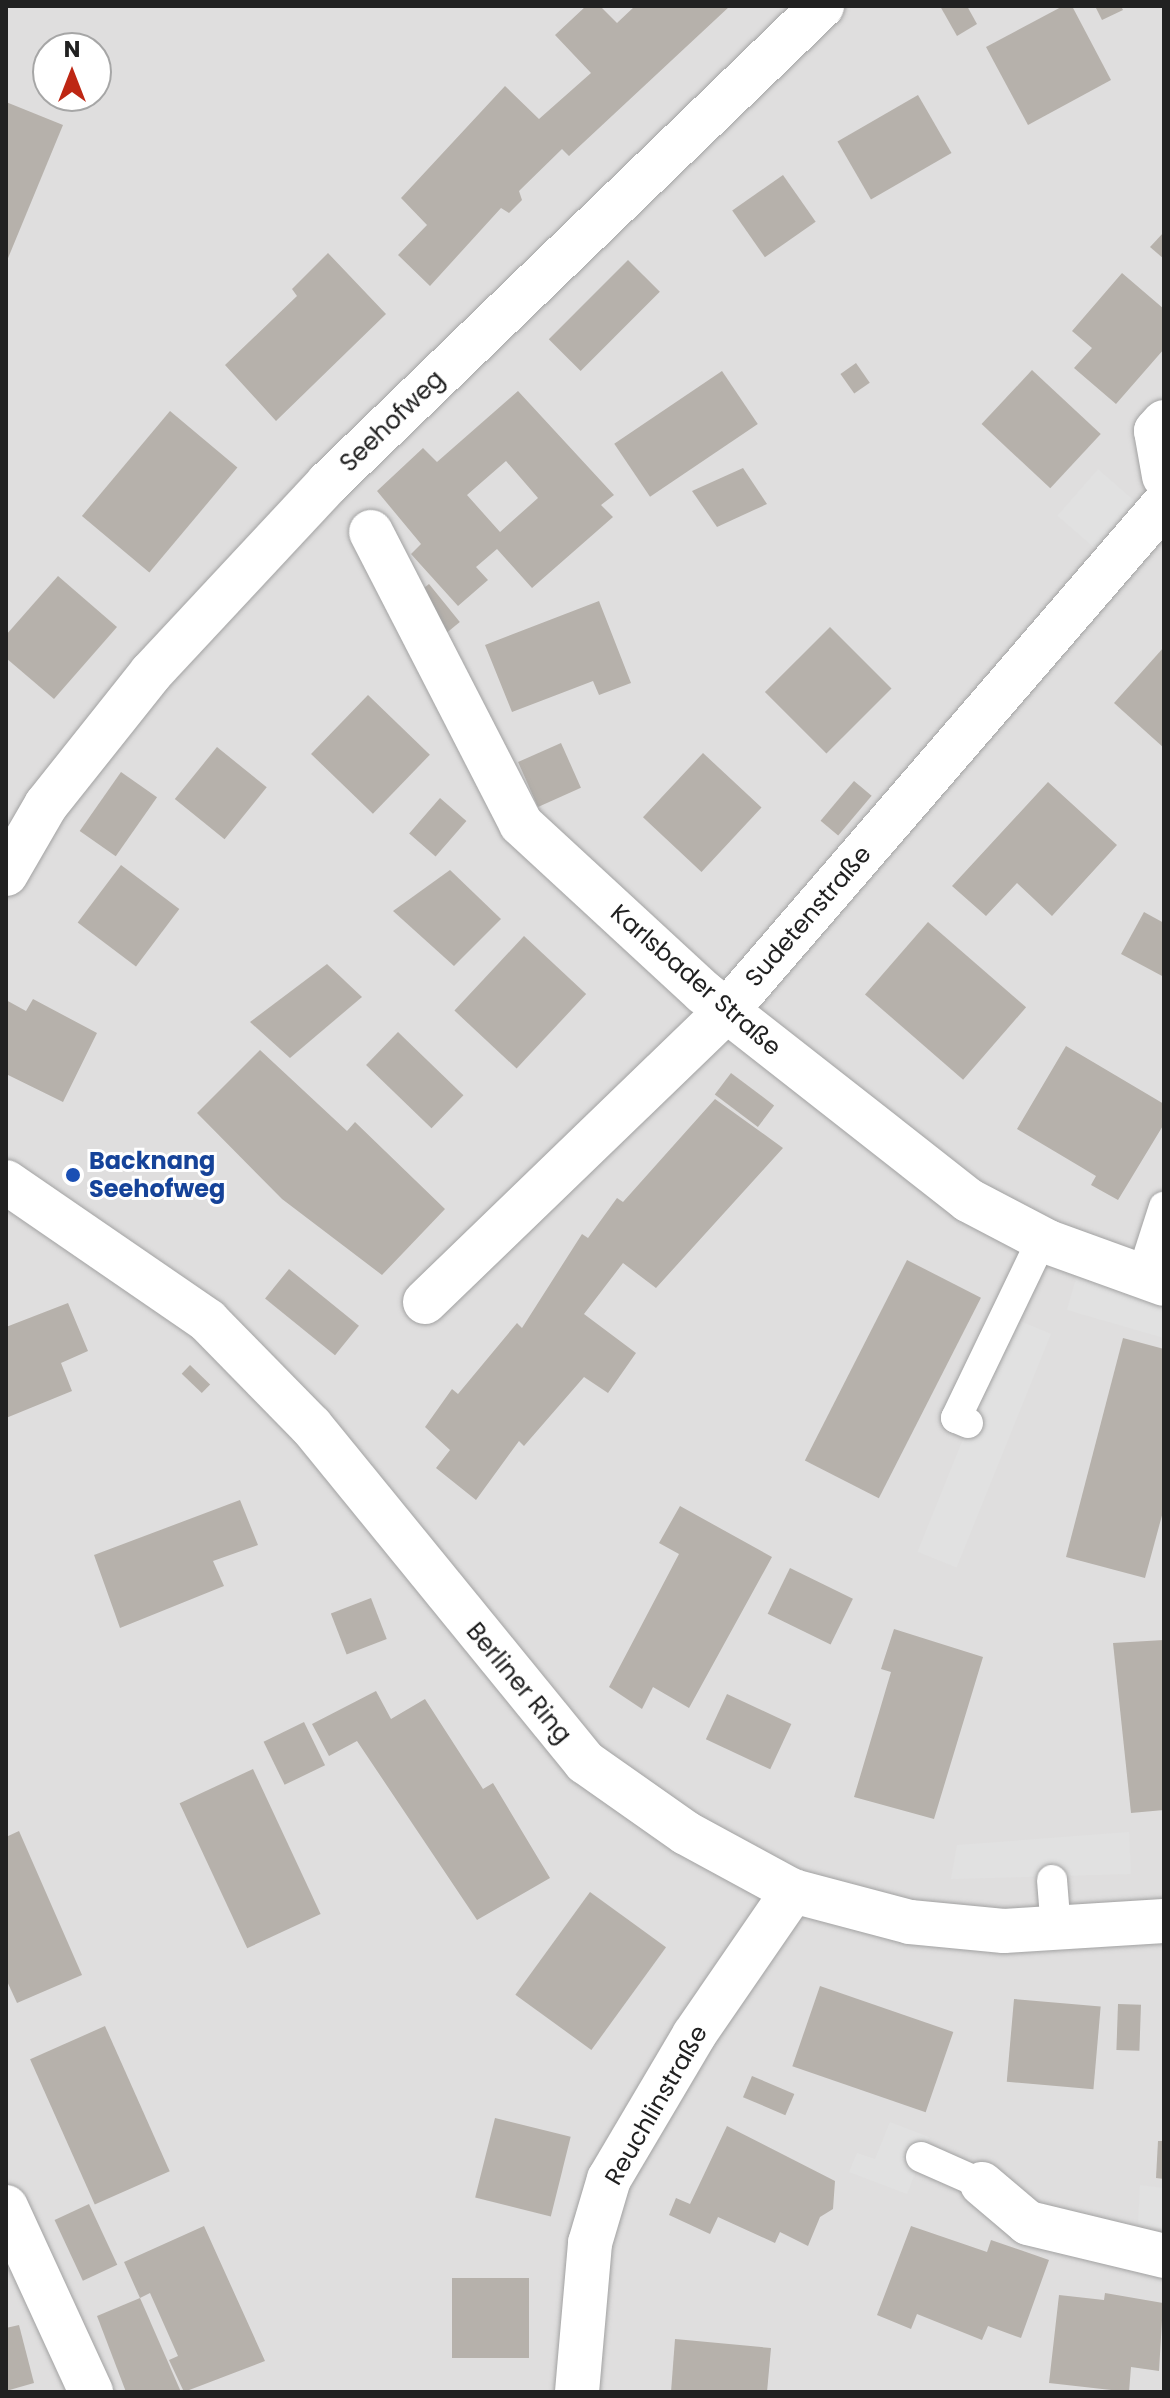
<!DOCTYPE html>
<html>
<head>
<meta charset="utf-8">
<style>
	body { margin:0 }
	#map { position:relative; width:1170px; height:2398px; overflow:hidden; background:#f0efe9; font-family:Poppins,sans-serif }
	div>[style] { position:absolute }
	.residential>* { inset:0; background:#dfdede }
	.parking>* { inset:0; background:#e1e1e1; transform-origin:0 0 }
	.building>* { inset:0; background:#b6b1ab; transform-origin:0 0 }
	.roads { filter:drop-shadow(0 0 2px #a2a2a2) drop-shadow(0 0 2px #a2a2a2) }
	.service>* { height:30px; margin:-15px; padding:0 15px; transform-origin:15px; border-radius:15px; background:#fff }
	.minor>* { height:44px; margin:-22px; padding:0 22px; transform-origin:22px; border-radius:22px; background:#fff }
	.tertiary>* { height:44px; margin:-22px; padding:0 22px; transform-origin:22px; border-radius:22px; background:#fff }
	.dots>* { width:22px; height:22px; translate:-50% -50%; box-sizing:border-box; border:4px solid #fff; border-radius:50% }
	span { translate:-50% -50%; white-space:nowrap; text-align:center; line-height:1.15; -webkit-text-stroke:6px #fff; paint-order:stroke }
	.street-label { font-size:24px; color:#212121 }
	.transit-label { font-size:24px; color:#164399; font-weight:700 }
	.left { translate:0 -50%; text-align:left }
	.frame { position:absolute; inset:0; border:8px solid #212121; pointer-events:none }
	.north { position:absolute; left:32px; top:32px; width:80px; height:80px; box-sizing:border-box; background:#fff; border:2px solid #a6a6a6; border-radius:50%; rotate:0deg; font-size:22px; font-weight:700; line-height:32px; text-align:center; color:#212121 }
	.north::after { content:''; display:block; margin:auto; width:28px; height:36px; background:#be2714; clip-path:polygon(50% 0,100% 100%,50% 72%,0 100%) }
</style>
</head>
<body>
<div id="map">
	<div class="residential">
		<div style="clip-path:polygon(evenodd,6px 6px,1164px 6px,1164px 2392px,6px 2392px,6px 6px,48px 48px,96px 48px,96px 96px,48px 96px,48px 48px)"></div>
	</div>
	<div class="parking">
		<div style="left:1098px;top:469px;width:73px;height:62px;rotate:41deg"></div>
		<div style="clip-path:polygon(1077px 1275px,1164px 1304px,1164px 1338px,1067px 1310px)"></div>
		<div style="left:1012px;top:1318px;width:42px;height:252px;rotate:22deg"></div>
		<div style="clip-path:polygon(1129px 1832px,1131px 1874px,951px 1879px,957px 1845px)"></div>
		<div style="clip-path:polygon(890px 2122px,929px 2137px,907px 2194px,849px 2172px,857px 2153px,875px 2159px)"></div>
		<div style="clip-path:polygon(1140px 2185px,1164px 2188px,1164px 2229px,1138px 2224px)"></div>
	</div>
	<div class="building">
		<div style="clip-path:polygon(586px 6px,600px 6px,617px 23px,635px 6px,730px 6px,569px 156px,562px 149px,519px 191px,522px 200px,509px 213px,501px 208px,430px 286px,398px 255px,427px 225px,401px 198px,505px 86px,539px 119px,591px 73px,555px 35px)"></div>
		<div style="clip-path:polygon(940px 6px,967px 6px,977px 24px,957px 36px)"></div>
		<div style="clip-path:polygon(1063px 6px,1072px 6px,1111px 80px,1028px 125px,986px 47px)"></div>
		<div style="clip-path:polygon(1095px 6px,1121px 6px,1123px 10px,1102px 20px)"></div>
		<div style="left:918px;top:95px;width:67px;height:93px;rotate:60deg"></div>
		<div style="clip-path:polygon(6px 102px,63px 125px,6px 263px)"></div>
		<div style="left:783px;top:175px;width:57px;height:62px;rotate:55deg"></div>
		<div style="clip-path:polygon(1164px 232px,1164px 259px,1150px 247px)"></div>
		<div style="clip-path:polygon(328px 253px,386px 314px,276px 421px,225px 365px,297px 296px,292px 289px)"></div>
		<div style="left:628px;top:260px;width:45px;height:112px;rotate:45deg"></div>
		<div style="clip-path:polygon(1122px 273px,1164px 309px,1164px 349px,1116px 404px,1074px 368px,1092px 348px,1072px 331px)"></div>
		<div style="left:856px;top:363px;width:24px;height:19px;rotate:55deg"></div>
		<div style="left:1032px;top:370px;width:94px;height:74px;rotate:43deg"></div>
		<div style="left:722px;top:371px;width:64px;height:130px;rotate:56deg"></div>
		<div style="clip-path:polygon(evenodd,518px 391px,614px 495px,601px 505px,613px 517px,532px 588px,497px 549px,476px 567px,488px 580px,458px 606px,411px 554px,421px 544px,377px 491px,423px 448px,437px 462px,518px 391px,506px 461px,538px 498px,500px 532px,467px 495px,506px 461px)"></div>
		<div style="left:170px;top:411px;width:88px;height:137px;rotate:40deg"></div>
		<div style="clip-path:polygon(743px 468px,767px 504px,717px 527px,692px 491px)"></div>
		<div style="clip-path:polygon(58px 576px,117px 627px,54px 699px,6px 658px,6px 635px)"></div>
		<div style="left:429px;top:584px;width:49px;height:20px;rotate:51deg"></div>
		<div style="clip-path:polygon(599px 601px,631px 683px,599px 695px,593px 681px,512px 712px,485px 645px)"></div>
		<div style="left:830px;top:627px;width:87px;height:92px;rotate:45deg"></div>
		<div style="clip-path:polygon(1164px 647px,1164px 748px,1114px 703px)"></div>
		<div style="left:368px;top:695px;width:86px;height:82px;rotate:44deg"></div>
		<div style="left:561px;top:743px;width:49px;height:47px;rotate:66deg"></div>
		<div style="left:217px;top:747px;width:64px;height:67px;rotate:39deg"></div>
		<div style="left:703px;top:753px;width:80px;height:88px;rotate:43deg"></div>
		<div style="left:121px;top:772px;width:44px;height:72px;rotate:35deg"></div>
		<div style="left:854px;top:781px;width:23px;height:52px;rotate:40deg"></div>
		<div style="clip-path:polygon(1048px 782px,1117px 845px,1052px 916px,1017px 883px,986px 916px,952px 886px)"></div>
		<div style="left:440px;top:798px;width:35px;height:47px;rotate:41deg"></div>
		<div style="left:121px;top:865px;width:73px;height:72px;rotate:37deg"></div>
		<div style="clip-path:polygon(450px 870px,501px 919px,454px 966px,393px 911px)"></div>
		<div style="clip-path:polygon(1144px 912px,1164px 923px,1164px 977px,1121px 954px)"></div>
		<div style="left:928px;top:922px;width:130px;height:96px;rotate:41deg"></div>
		<div style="left:524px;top:936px;width:85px;height:102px;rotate:43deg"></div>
		<div style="clip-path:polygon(327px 964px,362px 997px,290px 1058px,250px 1022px)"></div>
		<div style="clip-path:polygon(33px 999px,97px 1033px,63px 1102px,6px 1074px,6px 1000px,26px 1011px)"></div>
		<div style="left:398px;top:1032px;width:91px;height:46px;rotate:44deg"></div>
		<div style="clip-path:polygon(1066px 1046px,1164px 1104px,1164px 1124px,1118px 1200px,1091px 1185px,1096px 1176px,1017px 1129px)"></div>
		<div style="clip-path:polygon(260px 1050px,347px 1131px,355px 1122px,445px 1209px,382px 1275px,282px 1199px,197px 1113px)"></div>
		<div style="left:731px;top:1073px;width:54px;height:27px;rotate:37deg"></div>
		<div style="clip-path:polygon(715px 1099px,783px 1148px,656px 1288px,623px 1263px,584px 1314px,636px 1353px,608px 1393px,584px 1377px,524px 1446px,519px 1441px,476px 1500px,436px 1468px,450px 1450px,425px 1427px,452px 1389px,458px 1394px,517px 1323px,522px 1328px,582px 1234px,588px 1238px,617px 1198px,623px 1202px)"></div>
		<div style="left:907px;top:1260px;width:83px;height:225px;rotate:27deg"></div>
		<div style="left:289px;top:1269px;width:90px;height:38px;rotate:39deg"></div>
		<div style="clip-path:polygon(68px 1303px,88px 1351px,61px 1363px,72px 1391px,6px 1418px,6px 1327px)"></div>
		<div style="clip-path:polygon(1123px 1338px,1164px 1349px,1164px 1508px,1145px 1578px,1066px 1557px)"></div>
		<div style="left:190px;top:1365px;width:28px;height:12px;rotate:44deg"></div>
		<div style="clip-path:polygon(240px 1500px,258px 1545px,213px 1561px,224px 1586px,120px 1628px,94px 1555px)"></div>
		<div style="clip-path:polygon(680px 1506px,772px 1557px,689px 1708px,653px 1687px,642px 1709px,609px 1687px,679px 1554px,659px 1543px)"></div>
		<div style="left:790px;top:1568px;width:70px;height:51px;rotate:26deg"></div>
		<div style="left:371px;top:1598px;width:44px;height:43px;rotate:69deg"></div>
		<div style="clip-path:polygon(894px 1629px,983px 1657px,934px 1819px,854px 1797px,891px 1672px,881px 1669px)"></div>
		<div style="clip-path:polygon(1164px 1640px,1164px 1810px,1131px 1813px,1113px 1643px)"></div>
		<div style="clip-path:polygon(376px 1691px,391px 1719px,425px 1699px,483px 1789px,493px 1783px,550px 1878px,477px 1920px,357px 1741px,329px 1756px,312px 1724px)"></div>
		<div style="left:727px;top:1694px;width:71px;height:50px;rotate:25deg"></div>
		<div style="left:304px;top:1722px;width:48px;height:45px;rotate:64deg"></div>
		<div style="left:253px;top:1769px;width:160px;height:81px;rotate:65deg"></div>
		<div style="clip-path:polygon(19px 1831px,82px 1975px,17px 2003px,6px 1979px,6px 1837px)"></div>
		<div style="left:590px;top:1892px;width:94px;height:127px;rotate:36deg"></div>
		<div style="left:820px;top:1986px;width:141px;height:85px;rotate:19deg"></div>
		<div style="left:1014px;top:1999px;width:87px;height:83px;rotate:5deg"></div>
		<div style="left:1118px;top:2004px;width:23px;height:46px;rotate:2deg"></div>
		<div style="left:105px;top:2026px;width:159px;height:82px;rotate:66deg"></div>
		<div style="left:752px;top:2076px;width:46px;height:23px;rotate:23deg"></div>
		<div style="left:495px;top:2118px;width:78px;height:82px;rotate:14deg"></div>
		<div style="clip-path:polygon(727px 2126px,835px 2181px,833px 2209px,820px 2217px,808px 2246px,780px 2232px,775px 2243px,718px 2217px,710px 2234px,669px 2215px,676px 2198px,690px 2204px)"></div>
		<div style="clip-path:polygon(1158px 2141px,1164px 2141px,1164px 2179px,1156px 2178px)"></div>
		<div style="left:89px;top:2204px;width:67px;height:38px;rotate:65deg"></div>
		<div style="clip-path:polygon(204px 2226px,265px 2361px,184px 2392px,169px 2360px,178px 2356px,150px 2293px,140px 2298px,124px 2262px)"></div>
		<div style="clip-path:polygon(911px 2226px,987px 2252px,991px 2240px,1049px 2260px,1021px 2338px,988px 2326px,982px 2340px,917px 2314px,911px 2329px,877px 2315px)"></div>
		<div style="left:452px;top:2278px;width:77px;height:80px"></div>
		<div style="clip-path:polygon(1105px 2293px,1163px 2303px,1159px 2371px,1131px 2367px,1129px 2392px,1049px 2383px,1059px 2295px,1104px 2300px)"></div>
		<div style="clip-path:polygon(140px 2298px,181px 2392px,126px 2392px,97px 2316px)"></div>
		<div style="clip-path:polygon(19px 2325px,34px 2383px,6px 2391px,6px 2328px)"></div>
		<div style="clip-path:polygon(675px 2339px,771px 2348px,767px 2392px,671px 2392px)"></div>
	</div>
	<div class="roads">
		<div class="service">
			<div style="left:1141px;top:1278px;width:75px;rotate:-72.1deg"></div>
			<div style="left:968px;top:1423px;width:13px;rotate:-157deg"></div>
			<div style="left:956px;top:1418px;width:199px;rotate:-64.3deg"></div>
			<div style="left:1052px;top:1880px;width:50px;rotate:85.4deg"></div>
			<div style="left:921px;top:2157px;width:67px;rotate:23.9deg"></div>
		</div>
		<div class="minor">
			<div style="left:1164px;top:422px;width:12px;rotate:132deg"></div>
			<div style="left:1156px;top:431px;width:46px;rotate:79.9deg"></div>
			<div style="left:371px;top:532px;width:328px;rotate:62.8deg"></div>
			<div style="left:521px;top:824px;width:248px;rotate:42.7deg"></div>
			<div style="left:703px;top:992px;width:337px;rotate:38.1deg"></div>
			<div style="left:968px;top:1200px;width:90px;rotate:27.7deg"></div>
			<div style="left:1048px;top:1242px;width:123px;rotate:19.9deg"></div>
			<div style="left:6px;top:874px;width:80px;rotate:-59.9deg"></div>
			<div style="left:46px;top:805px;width:169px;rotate:-51.5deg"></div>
			<div style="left:151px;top:673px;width:260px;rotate:-47deg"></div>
			<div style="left:328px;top:483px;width:687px;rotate:-44deg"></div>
			<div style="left:425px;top:1302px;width:423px;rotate:-44deg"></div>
			<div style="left:729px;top:1008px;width:666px;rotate:-49.2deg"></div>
			<div style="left:982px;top:2184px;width:60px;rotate:40.3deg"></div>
			<div style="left:1028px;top:2223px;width:140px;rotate:13.6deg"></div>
			<div style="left:6px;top:2207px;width:204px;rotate:65.3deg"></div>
			<div style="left:577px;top:2392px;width:150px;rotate:-85deg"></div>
			<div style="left:590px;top:2243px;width:67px;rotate:-73.5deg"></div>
			<div style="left:609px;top:2179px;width:167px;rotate:-59.4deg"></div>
			<div style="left:694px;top:2035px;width:175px;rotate:-55.5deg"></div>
		</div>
		<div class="tertiary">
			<div style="left:6px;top:1182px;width:245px;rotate:34.5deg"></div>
			<div style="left:208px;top:1321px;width:147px;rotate:45.6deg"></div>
			<div style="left:311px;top:1426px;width:434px;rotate:50.8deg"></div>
			<div style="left:585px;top:1762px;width:123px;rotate:35.1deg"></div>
			<div style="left:686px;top:1833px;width:122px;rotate:28.5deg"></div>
			<div style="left:793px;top:1891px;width:121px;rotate:14.8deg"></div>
			<div style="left:910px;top:1922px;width:94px;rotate:5.5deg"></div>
			<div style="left:1004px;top:1931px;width:160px;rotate:-3.6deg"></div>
		</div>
	</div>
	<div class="dots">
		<div style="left:73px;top:1175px;background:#1a4fb4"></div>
	</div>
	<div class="street-label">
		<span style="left:392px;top:421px;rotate:-44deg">Seehofweg</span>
		<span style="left:808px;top:916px;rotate:-49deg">Sudetenstraße</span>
		<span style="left:696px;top:980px;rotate:41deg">Karlsbader Straße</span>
		<span style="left:519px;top:1683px;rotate:50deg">Berliner Ring</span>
		<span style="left:656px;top:2105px;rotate:-60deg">Reuchlinstraße</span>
	</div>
	<div class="transit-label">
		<span class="left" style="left:89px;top:1175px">Backnang<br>Seehofweg</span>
	</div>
	<div class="frame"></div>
	<div class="north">N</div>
</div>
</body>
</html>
